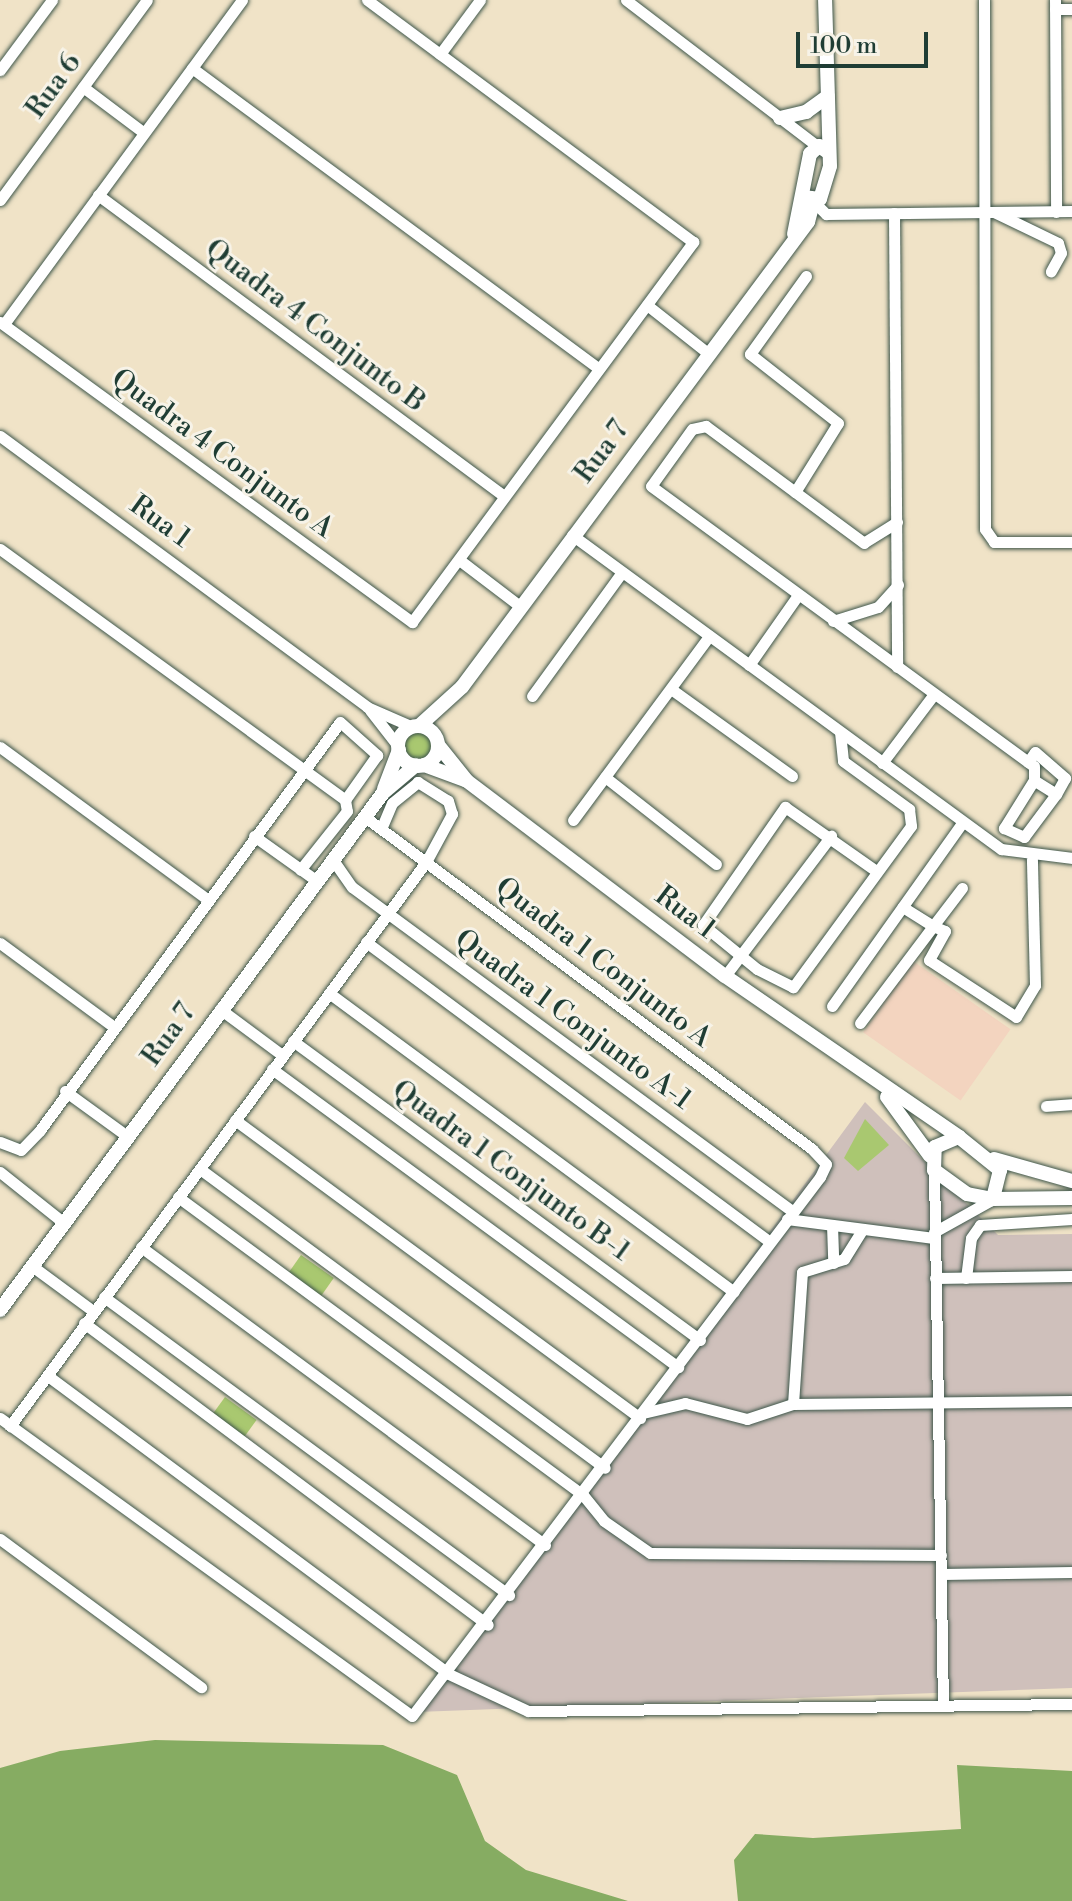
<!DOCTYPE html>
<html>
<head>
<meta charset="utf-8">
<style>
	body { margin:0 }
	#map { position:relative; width:1072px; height:1901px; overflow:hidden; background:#f0e3c7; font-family:"Libre Bodoni",serif }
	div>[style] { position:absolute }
	.built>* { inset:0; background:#f3d4bf; transform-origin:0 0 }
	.industrial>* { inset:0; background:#cfc0bb }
	.green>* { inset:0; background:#a9c870; transform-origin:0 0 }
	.round { border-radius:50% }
	.forest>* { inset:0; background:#86ac62 }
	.roads { filter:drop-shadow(0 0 2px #3e564a) drop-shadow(0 0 2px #3e564a) }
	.minor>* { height:11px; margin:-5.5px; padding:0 5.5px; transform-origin:5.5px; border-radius:5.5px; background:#fff }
	.major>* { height:14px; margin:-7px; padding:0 7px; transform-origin:7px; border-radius:7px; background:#fff }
	.major>.ring { margin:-7px; padding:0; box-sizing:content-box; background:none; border:14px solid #fff; border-radius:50% }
	span { translate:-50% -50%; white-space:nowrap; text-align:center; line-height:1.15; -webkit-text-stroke:6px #f7f3e8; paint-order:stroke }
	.street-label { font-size:28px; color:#1f3d34 }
	.scale { position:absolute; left:796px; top:32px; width:132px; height:36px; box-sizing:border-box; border:4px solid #1f3d34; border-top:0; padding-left:10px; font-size:24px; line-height:28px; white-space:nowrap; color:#1f3d34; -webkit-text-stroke:6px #f7f3e8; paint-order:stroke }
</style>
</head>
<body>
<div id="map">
	<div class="built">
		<div style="left:913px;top:961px;width:119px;height:87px;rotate:35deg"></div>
	</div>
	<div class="industrial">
		<div style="clip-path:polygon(865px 1102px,998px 1235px,1072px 1234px,1072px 1688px,417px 1712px)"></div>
	</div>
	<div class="green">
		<div class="round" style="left:402px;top:730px;width:32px;height:32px"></div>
		<div style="clip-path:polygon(865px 1119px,889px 1145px,858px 1171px,844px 1158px)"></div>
		<div style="left:301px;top:1255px;width:40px;height:23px;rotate:35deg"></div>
		<div style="left:225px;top:1397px;width:39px;height:21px;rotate:36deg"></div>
	</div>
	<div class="forest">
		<div style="clip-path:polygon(155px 1740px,383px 1745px,457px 1775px,485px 1841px,526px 1870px,628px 1901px,0 1901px,0 1768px,60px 1751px)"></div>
		<div style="clip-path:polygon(957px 1765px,1072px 1771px,1072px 1901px,738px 1901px,734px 1860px,755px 1834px,813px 1838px,961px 1829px)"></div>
	</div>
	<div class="roads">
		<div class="minor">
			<div style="left:626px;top:0;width:242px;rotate:37.4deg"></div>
			<div style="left:984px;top:0;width:529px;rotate:89.89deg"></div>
			<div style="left:985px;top:529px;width:16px;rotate:55deg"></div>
			<div style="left:994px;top:542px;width:78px"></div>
			<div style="left:1055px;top:0;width:212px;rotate:89.7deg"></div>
			<div style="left:1055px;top:9px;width:17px"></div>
			<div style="left:440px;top:54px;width:67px;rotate:-53.5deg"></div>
			<div style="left:192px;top:68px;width:505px;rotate:36.46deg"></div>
			<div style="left:0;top:70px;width:87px;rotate:-53.4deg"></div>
			<div style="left:83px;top:87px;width:75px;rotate:36.9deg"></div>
			<div style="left:98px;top:195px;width:505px;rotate:36.55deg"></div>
			<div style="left:0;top:200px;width:248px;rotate:-53.7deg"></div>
			<div style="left:815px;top:203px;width:16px;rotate:45deg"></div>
			<div style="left:826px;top:214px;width:246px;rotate:-0.7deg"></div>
			<div style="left:994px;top:212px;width:71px;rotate:25.8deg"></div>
			<div style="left:1058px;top:243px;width:10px;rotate:73deg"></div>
			<div style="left:1061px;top:253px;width:21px;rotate:119deg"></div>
			<div style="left:894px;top:213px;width:454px;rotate:89.6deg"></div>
			<div style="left:647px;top:305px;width:79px;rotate:38.3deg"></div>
			<div style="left:0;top:322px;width:510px;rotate:36.06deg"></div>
			<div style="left:412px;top:622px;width:473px;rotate:-53.5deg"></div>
			<div style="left:693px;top:242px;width:406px;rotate:-143.4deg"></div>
			<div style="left:4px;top:324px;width:402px;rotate:-53.7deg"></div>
			<div style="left:0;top:436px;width:456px;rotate:36.4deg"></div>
			<div style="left:367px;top:707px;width:50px;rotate:23.5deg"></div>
			<div style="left:795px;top:492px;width:81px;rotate:-58.1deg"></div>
			<div style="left:838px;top:423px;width:112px;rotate:-141.9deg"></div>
			<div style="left:750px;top:354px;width:96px;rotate:-54.3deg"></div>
			<div style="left:897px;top:522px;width:39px;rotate:148deg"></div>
			<div style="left:864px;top:543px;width:197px;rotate:-143.5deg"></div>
			<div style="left:706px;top:426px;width:14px;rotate:168deg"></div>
			<div style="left:692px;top:429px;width:70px;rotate:125.7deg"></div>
			<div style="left:651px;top:486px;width:474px;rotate:36.2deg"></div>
			<div style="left:1034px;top:766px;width:14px;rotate:90deg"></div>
			<div style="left:1034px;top:780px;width:57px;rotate:122deg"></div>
			<div style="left:1004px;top:828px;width:22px;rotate:24deg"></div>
			<div style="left:1024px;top:837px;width:54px;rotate:-53.3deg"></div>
			<div style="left:572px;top:535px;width:532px;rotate:36.2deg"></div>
			<div style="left:1001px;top:849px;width:72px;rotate:7.2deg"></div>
			<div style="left:0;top:549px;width:427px;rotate:36deg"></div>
			<div style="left:345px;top:800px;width:11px;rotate:80deg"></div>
			<div style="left:347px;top:811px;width:75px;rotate:128.5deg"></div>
			<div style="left:462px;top:562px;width:74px;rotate:37.3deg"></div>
			<div style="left:833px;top:621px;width:47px;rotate:-17.3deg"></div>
			<div style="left:878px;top:607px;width:30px;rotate:-48deg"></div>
			<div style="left:749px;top:665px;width:85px;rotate:-55deg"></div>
			<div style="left:671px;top:689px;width:149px;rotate:35.7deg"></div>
			<div style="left:532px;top:696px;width:153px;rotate:-54deg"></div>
			<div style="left:370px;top:710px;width:46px;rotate:52.1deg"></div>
			<div style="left:840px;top:732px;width:29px;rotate:84deg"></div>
			<div style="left:843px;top:761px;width:82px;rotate:36deg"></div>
			<div style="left:909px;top:809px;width:17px;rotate:83deg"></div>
			<div style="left:911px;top:826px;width:200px;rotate:126.2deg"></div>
			<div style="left:793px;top:987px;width:40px;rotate:-153.4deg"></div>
			<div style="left:757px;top:969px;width:70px;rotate:-140.8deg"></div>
			<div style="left:703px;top:925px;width:144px;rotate:-55.2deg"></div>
			<div style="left:785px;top:807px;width:111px;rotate:35.1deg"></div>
			<div style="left:0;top:747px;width:257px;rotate:36.3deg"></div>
			<div style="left:1028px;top:762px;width:12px;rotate:-55deg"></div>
			<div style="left:1035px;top:752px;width:40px;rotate:41deg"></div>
			<div style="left:1065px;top:778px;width:18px;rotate:119deg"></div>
			<div style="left:1056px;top:794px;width:26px;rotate:-148deg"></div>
			<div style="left:882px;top:763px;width:86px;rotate:-53deg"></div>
			<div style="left:605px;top:777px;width:141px;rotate:38.1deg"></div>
			<div style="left:573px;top:820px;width:229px;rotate:-53.5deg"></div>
			<div style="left:254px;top:836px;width:77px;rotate:35.5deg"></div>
			<div style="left:333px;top:860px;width:33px;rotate:55deg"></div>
			<div style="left:352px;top:887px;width:546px;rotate:36.37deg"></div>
			<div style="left:962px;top:888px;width:48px;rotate:127.3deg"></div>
			<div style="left:933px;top:926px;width:13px;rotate:23deg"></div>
			<div style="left:945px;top:931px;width:33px;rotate:119deg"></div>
			<div style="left:929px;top:960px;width:104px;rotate:33.2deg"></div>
			<div style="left:1016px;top:1017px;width:37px;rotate:-59deg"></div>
			<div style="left:1035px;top:985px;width:126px;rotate:-91.4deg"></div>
			<div style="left:366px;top:942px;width:503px;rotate:36.6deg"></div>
			<div style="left:0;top:943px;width:142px;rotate:36.4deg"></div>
			<div style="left:725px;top:976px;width:176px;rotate:-52.9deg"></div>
			<div style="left:329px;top:993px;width:503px;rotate:36.44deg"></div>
			<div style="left:832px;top:1006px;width:224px;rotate:-54.6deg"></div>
			<div style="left:220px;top:1009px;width:77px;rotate:36.6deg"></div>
			<div style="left:860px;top:1023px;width:121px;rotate:-53deg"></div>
			<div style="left:933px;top:926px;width:36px;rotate:-148deg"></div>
			<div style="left:293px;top:1041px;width:505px;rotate:36.3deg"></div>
			<div style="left:272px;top:1069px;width:504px;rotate:36.28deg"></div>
			<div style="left:65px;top:1091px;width:77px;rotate:36deg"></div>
			<div style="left:1046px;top:1106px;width:26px;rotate:-4deg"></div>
			<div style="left:235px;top:1120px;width:503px;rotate:36.35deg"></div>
			<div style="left:0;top:1142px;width:22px;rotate:21deg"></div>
			<div style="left:21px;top:1150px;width:28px;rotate:-46deg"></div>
			<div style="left:40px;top:1130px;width:506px;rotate:-53.67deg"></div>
			<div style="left:340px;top:722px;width:50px;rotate:41.7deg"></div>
			<div style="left:377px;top:755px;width:55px;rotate:125.4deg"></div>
			<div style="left:200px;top:1169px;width:503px;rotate:36.44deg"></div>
			<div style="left:934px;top:1170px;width:536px;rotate:89.04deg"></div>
			<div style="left:0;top:1172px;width:82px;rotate:38.6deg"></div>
			<div style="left:178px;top:1197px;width:503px;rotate:36.35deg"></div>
			<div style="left:583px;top:1495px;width:33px;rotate:51deg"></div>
			<div style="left:604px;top:1521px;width:56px;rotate:34.8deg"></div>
			<div style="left:650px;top:1553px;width:291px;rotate:0.4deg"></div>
			<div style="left:787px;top:1219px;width:148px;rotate:7.4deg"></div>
			<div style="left:832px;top:1225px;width:38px;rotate:88deg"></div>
			<div style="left:934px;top:1232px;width:68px;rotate:-29.2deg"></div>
			<div style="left:141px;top:1247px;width:502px;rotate:36.41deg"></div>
			<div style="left:32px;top:1266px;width:76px;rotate:36.4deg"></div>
			<div style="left:935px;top:1278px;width:137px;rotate:-0.8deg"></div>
			<div style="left:966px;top:1278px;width:40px;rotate:-82.9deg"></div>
			<div style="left:971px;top:1238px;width:16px;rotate:-55deg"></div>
			<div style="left:980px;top:1225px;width:92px;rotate:-3.7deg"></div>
			<div style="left:104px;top:1297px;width:503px;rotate:36.35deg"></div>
			<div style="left:84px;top:1323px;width:504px;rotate:36.78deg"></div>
			<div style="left:48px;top:1376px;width:500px;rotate:36.6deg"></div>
			<div style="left:449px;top:1674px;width:87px;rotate:25.1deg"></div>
			<div style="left:528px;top:1711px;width:544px;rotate:-0.74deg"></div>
			<div style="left:793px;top:1404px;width:132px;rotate:-86.1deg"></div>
			<div style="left:802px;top:1272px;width:44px;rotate:-17.2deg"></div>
			<div style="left:844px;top:1259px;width:34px;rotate:-58deg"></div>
			<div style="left:643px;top:1413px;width:43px;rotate:-13.4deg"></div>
			<div style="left:685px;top:1403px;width:64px;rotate:14.5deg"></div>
			<div style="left:747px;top:1419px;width:48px;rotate:-18.1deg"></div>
			<div style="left:793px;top:1404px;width:279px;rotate:-0.6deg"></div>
			<div style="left:0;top:1418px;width:508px;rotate:35.88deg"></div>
			<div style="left:412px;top:1716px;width:676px;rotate:-52.88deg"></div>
			<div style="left:820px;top:1177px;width:14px;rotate:-65deg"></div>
			<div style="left:826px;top:1164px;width:21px;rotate:-133deg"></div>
			<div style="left:812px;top:1149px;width:557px;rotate:-143.4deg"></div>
			<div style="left:10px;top:1426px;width:701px;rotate:-53.59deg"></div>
			<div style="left:426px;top:862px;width:55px;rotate:-61.6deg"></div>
			<div style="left:452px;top:814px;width:14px;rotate:-107deg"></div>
			<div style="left:448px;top:801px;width:36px;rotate:-148deg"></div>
			<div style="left:418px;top:782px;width:33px;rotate:141deg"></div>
			<div style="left:392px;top:803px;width:28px;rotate:113deg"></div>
			<div style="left:0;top:1539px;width:250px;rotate:36.4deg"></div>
			<div style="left:942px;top:1574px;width:130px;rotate:-0.9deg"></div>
		</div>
		<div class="major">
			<div style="left:780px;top:118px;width:27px;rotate:-13deg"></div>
			<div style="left:806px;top:112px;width:27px;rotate:-36deg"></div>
			<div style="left:803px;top:197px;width:17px;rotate:7deg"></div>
			<div style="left:820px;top:199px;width:34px;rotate:-73deg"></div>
			<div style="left:830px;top:166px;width:166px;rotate:-91.7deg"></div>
			<div style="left:794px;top:234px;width:82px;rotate:-78.7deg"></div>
			<div style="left:810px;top:154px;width:12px;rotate:-42deg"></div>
			<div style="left:819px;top:146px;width:11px;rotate:34deg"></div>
			<div style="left:419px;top:726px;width:58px;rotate:-42.2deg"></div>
			<div style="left:462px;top:687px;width:580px;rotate:-53.35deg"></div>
			<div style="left:808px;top:222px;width:20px;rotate:-75deg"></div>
			<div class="ring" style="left:398px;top:726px;width:26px;height:26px"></div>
			<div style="left:438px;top:745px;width:46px;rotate:51.1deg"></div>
			<div style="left:467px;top:781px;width:323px;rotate:37.1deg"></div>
			<div style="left:725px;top:976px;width:284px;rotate:34.5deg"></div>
			<div style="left:424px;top:765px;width:44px;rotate:20.1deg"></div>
			<div style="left:384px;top:789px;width:42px;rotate:-69deg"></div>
			<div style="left:887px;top:1097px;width:73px;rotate:53.9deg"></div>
			<div style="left:959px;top:1137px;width:53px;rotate:38.8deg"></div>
			<div style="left:1000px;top:1170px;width:30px;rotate:104deg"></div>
			<div style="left:993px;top:1199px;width:26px;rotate:-169deg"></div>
			<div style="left:967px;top:1194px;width:41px;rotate:-144deg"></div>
			<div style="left:934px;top:1170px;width:23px;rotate:-88deg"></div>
			<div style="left:935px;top:1147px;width:26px;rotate:-23deg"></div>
			<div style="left:994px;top:1159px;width:81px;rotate:15.8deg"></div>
			<div style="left:993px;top:1199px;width:79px;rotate:-0.7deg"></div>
			<div style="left:0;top:1310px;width:643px;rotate:-53.47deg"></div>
			<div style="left:383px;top:793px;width:43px;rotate:-40.3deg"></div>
		</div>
	</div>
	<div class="street-label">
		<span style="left:54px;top:86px;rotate:-54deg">Rua 6</span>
		<span style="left:315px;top:326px;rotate:37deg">Quadra 4 Conjunto B</span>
		<span style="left:602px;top:452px;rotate:-53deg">Rua 7</span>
		<span style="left:222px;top:454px;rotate:36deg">Quadra 4 Conjunto A</span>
		<span style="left:160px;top:522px;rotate:36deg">Rua 1</span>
		<span style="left:685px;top:913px;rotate:37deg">Rua 1</span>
		<span style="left:603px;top:963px;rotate:37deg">Quadra 1 Conjunto A</span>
		<span style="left:573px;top:1020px;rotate:36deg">Quadra 1 Conjunto A-1</span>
		<span style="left:169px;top:1035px;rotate:-54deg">Rua 7</span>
		<span style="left:511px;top:1171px;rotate:36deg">Quadra 1 Conjunto B-1</span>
	</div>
	<div class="scale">100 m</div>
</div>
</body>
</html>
